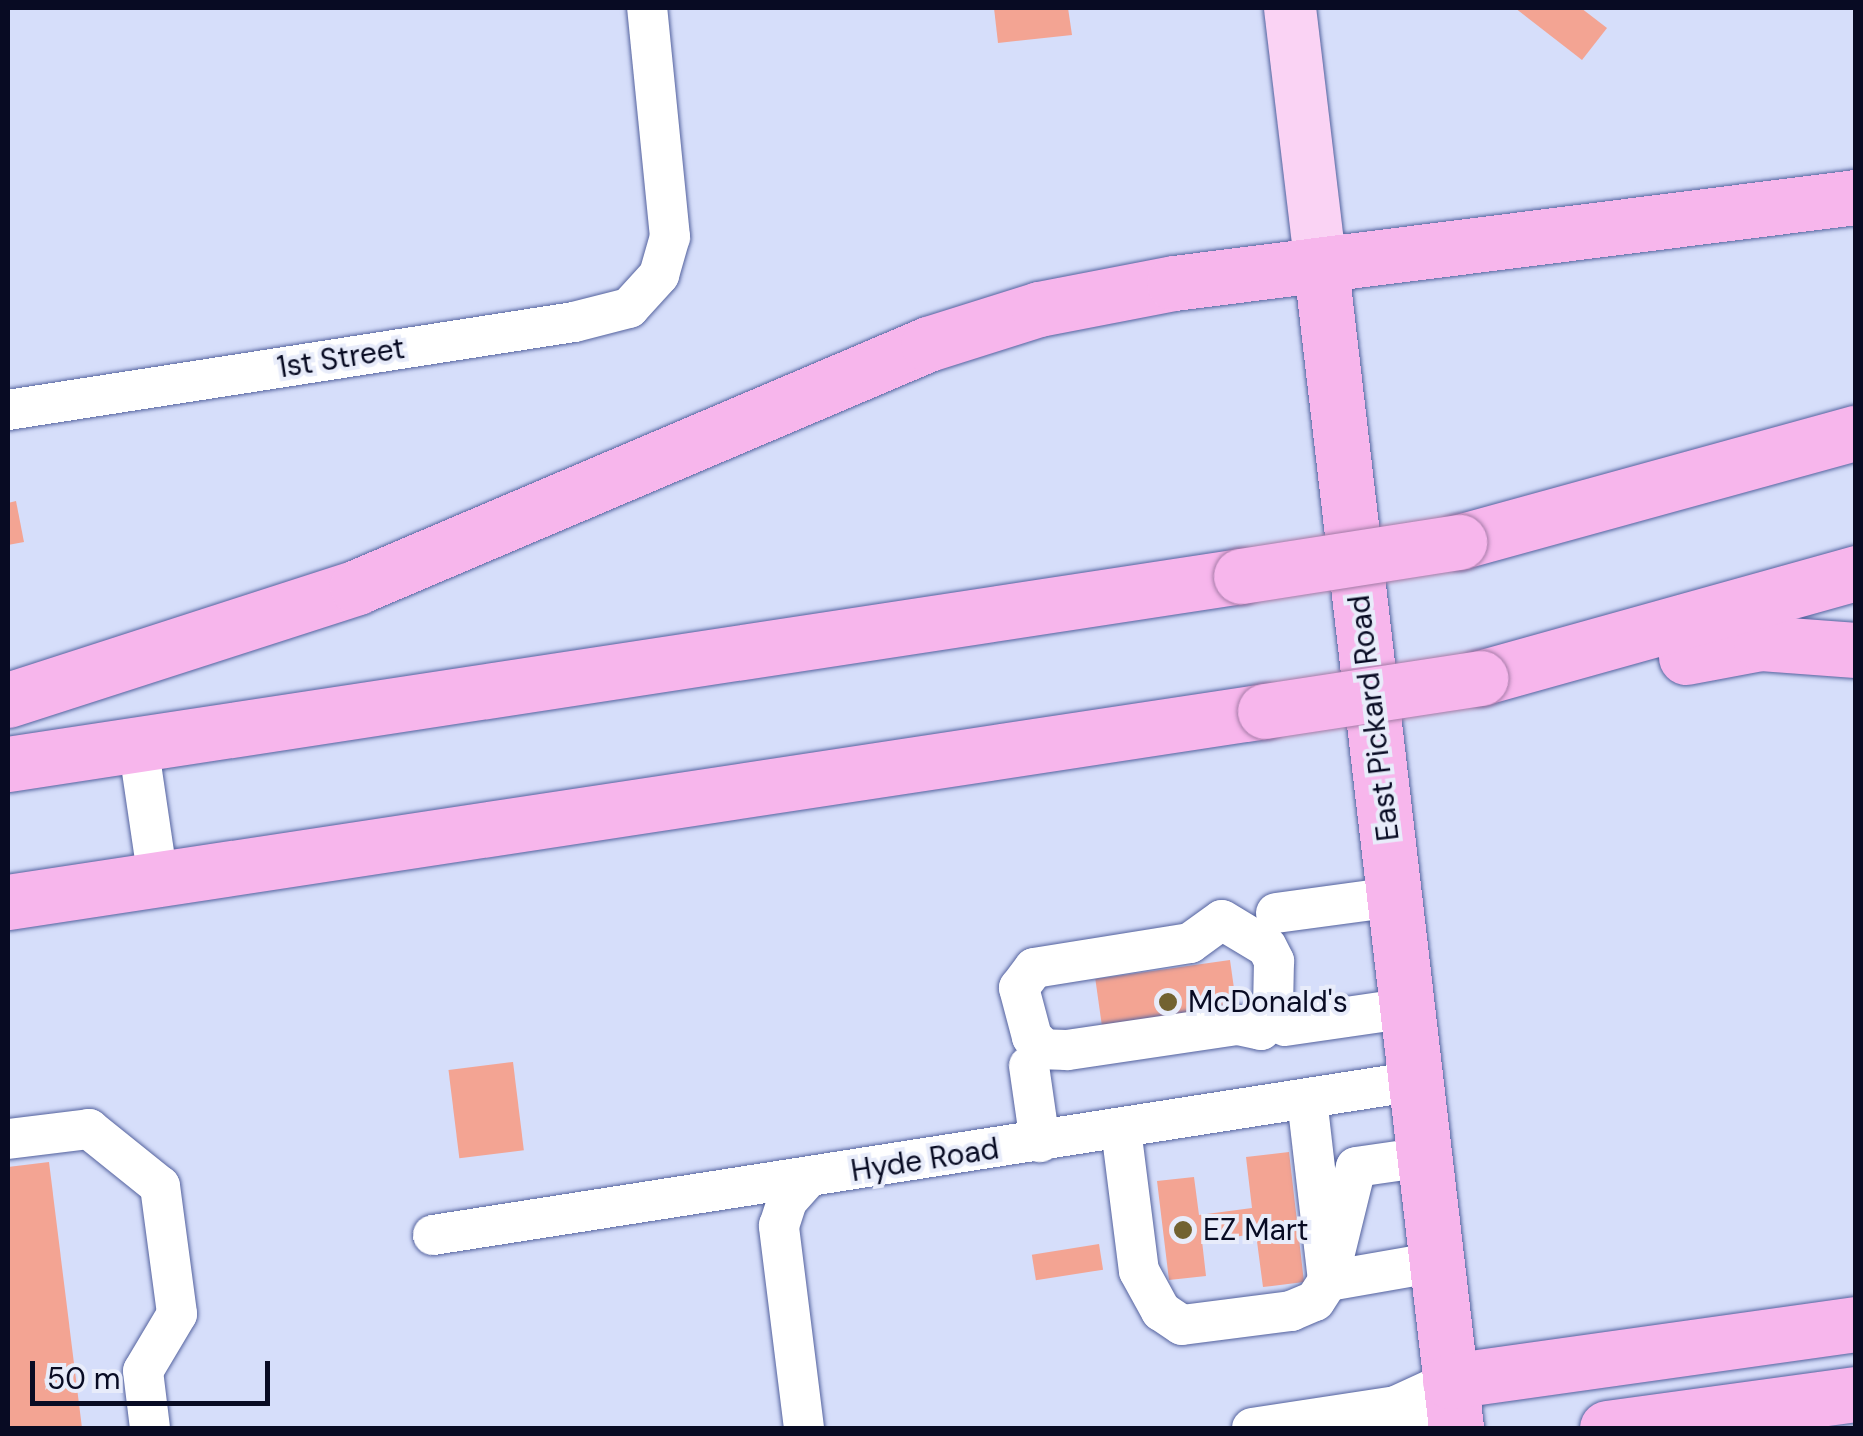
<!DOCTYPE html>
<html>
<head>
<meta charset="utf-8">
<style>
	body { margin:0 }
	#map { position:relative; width:1863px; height:1436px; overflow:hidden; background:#d6defa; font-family:"DM Sans",sans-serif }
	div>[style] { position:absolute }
	.building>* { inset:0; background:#f3a493; transform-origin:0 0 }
	.roads { filter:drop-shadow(0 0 2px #54629e) drop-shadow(0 0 2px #54629e) }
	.minor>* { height:40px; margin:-20px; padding:0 20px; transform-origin:20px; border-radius:20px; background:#fff }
	.major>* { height:52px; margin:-26px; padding:0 26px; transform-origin:26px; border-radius:26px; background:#fad3f4 }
	.highway>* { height:55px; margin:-27.5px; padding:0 27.5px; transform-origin:27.5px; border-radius:27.5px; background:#f7b6ec }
	.bridges { filter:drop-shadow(0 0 2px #a37aa6) drop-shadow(0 0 2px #a37aa6) }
	.highway-bridge>* { height:55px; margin:-27.5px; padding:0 27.5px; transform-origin:27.5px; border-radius:27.5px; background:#f7b6ec }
	.dots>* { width:28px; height:28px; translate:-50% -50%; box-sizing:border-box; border:5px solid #e8ecfa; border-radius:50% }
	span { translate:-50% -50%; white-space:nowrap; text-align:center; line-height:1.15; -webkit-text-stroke:8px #e8ecfa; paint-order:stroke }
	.street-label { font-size:30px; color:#080b23 }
	.poi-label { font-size:30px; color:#080b23 }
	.left { translate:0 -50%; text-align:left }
	.frame { position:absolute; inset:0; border:10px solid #080b23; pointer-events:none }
	.scale { position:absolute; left:30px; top:1361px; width:240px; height:45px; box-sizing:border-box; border:5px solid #080b23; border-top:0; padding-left:12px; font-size:30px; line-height:35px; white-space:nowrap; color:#080b23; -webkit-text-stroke:8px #e8ecfa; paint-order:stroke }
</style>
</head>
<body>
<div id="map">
	<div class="building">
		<div style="clip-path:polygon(994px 8px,1068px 8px,1072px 35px,998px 43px)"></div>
		<div style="clip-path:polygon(1515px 8px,1581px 8px,1607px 28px,1582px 60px)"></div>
		<div style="clip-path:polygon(16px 501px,24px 542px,8px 545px,8px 503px)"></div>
		<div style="left:1230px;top:960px;width:58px;height:136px;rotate:82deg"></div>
		<div style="left:513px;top:1062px;width:89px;height:65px;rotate:83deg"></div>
		<div style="clip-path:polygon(1289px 1152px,1304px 1282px,1263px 1287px,1256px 1234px,1202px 1241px,1206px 1276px,1169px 1280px,1157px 1181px,1194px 1177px,1199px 1215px,1252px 1208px,1246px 1157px)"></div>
		<div style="clip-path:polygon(49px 1162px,82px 1428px,8px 1428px,8px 1167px)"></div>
		<div style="left:1099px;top:1244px;width:26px;height:68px;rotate:81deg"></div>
	</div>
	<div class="roads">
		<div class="minor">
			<div style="left:8px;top:410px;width:573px;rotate:-8.84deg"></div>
			<div style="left:574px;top:322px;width:57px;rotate:-14.3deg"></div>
			<div style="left:629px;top:308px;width:45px;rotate:-47.7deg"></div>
			<div style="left:659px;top:275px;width:40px;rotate:-74deg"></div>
			<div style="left:670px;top:237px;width:230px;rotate:-95.7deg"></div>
			<div style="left:138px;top:744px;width:136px;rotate:81.6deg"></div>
			<div style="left:1276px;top:913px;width:120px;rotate:-7.7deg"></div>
			<div style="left:1222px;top:920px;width:52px;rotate:31deg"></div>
			<div style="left:1267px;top:947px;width:16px;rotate:63deg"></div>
			<div style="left:1274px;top:961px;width:46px;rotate:91.2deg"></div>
			<div style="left:1273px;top:1007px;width:26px;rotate:118deg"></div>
			<div style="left:1261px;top:1030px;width:25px;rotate:-168deg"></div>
			<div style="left:1237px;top:1025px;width:172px;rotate:171.6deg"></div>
			<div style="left:1067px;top:1050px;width:23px;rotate:-178deg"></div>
			<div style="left:1044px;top:1049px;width:17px;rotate:-135deg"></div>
			<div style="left:1032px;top:1037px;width:51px;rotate:-104.9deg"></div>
			<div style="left:1019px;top:988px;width:25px;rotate:-53deg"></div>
			<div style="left:1034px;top:968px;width:158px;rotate:-9.1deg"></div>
			<div style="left:1190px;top:943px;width:39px;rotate:-36deg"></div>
			<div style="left:1285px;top:1026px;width:124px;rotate:-8.3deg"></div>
			<div style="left:1029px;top:1066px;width:77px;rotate:81.8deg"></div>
			<div style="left:1307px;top:1099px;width:183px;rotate:83.4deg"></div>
			<div style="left:1328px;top:1281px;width:111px;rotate:-9.9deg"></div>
			<div style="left:1121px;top:1129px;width:143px;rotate:82.8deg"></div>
			<div style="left:1139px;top:1271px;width:46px;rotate:61.2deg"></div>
			<div style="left:1161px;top:1311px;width:25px;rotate:34deg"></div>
			<div style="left:1182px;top:1325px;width:110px;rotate:-7.3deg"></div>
			<div style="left:1291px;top:1311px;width:26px;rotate:-23deg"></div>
			<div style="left:1315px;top:1301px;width:24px;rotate:-57deg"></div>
			<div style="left:1328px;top:1281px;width:117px;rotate:-76.2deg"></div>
			<div style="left:1356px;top:1167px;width:70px;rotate:-8.2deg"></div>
			<div style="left:8px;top:1139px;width:82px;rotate:-7deg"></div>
			<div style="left:89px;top:1129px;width:91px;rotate:38.8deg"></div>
			<div style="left:160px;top:1186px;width:129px;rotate:82.4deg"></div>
			<div style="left:177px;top:1314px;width:66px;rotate:120.8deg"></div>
			<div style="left:143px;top:1371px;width:57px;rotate:83deg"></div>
			<div style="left:433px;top:1235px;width:995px;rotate:-8.9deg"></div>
			<div style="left:804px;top:1428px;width:204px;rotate:-97.1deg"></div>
			<div style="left:779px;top:1226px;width:26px;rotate:-72deg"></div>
			<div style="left:787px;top:1201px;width:30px;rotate:-48deg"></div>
			<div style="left:1252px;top:1428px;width:146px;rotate:-8.7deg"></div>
			<div style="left:1430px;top:1428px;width:40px;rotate:-147.1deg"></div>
			<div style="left:1396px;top:1406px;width:60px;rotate:-24.8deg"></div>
		</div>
		<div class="major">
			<div style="left:1290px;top:8px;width:262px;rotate:83.2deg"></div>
		</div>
		<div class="highway">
			<div style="left:1321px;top:268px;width:1168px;rotate:83.36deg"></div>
			<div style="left:1459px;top:542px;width:412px;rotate:-15.4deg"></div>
			<div style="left:1686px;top:657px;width:76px;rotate:-10.6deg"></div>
			<div style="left:1761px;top:643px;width:95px;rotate:4.2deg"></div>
			<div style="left:1480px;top:678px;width:390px;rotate:-15.6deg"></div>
			<div style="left:8px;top:700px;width:367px;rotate:-17.9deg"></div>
			<div style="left:357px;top:587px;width:621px;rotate:-23.05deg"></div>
			<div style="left:928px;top:344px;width:116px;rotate:-17.5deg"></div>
			<div style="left:1039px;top:309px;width:137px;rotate:-10.9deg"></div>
			<div style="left:1174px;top:283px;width:687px;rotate:-7.19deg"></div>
			<div style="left:8px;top:764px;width:1247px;rotate:-8.67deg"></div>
			<div style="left:8px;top:902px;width:1271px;rotate:-8.64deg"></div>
			<div style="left:1450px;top:1381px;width:410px;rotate:-8deg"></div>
			<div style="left:1607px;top:1428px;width:251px;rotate:-7.8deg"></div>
		</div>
	</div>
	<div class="bridges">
		<div class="highway-bridge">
			<div style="left:1241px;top:576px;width:221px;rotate:-8.9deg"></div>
			<div style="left:1265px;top:711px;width:218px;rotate:-8.7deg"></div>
		</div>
	</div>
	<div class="dots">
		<div style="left:1168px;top:1002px;background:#726230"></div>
		<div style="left:1183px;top:1230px;background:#726230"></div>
	</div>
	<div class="street-label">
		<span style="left:341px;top:358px;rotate:-9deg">1st Street</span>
		<span style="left:1374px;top:718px;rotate:-97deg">East Pickard Road</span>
		<span style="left:925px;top:1160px;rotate:-9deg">Hyde Road</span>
	</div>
	<div class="poi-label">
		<span class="left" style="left:1188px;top:1002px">McDonald's</span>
		<span class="left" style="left:1203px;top:1230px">EZ Mart</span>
	</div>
	<div class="frame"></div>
	<div class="scale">50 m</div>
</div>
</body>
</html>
